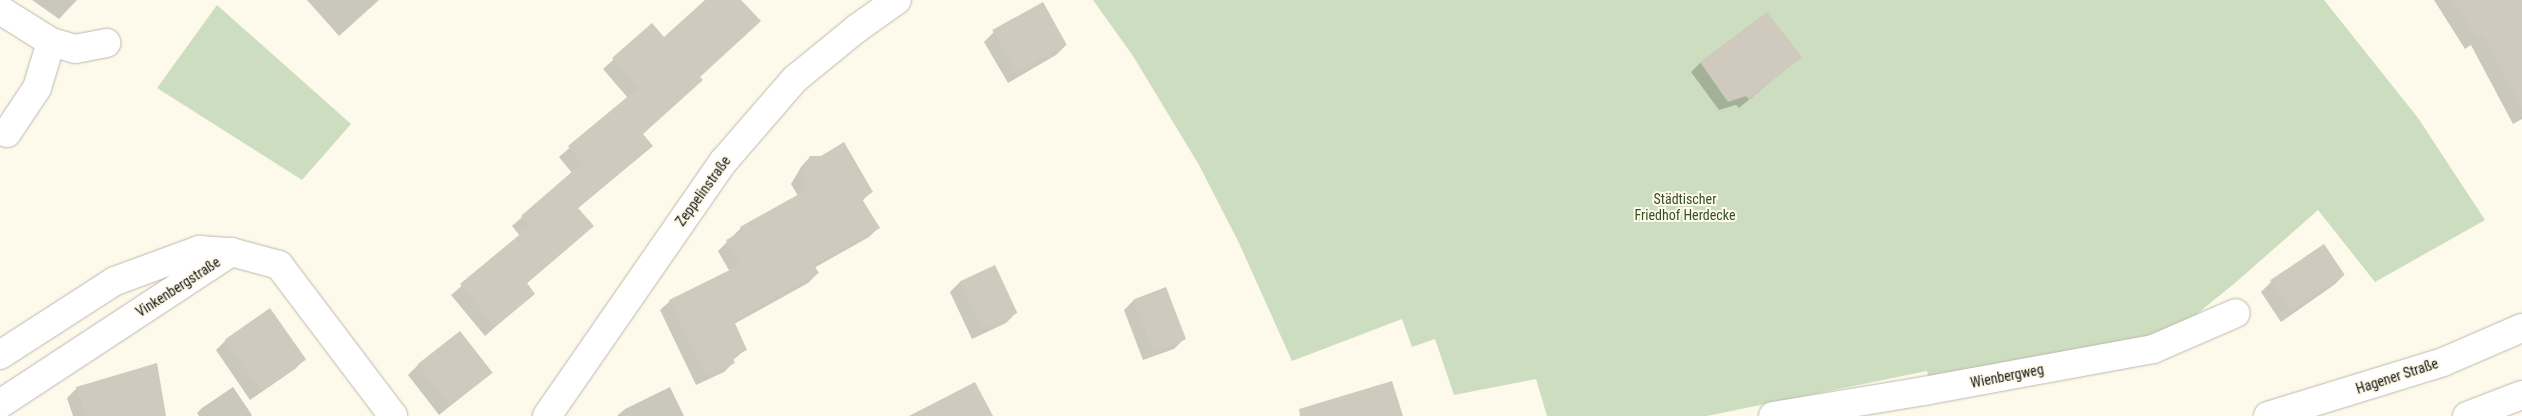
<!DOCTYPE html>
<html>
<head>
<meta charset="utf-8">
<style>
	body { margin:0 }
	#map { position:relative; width:2522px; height:416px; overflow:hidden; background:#fdf9eb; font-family:"Roboto Condensed",sans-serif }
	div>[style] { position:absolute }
	.green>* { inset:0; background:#cddec0 }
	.shadow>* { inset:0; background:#0003 }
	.building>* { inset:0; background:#cfcabd; transform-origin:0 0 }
	.roads { filter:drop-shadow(0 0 1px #bdb8ac) drop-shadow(0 0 1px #bdb8ac) }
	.minor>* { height:28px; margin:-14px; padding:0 14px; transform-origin:14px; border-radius:14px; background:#fff }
	.major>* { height:28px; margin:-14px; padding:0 14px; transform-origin:14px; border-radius:14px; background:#fff }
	span { translate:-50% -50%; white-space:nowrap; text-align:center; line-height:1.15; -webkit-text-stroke:4px #fdf9eb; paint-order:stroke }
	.street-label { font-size:14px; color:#171511 }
	.park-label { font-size:14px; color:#384f21 }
</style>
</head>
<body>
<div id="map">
	<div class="green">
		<div style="clip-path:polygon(1093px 0,2324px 0,2418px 118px,2485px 220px,2375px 282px,2318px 210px,2235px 283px,2166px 339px,1930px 383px,1927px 371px,1707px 416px,1547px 416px,1536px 379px,1454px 395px,1435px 339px,1412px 347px,1402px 319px,1292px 361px,1239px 243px,1199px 165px,1133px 56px)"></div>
		<div style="clip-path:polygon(217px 5px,351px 124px,302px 180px,157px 88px)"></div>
	</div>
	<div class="shadow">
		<div style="clip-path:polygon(32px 0,77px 0,59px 19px)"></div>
		<div style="clip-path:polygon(307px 0,379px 0,339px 36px)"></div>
		<div style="clip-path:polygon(706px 0,740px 0,699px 78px,642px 134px,652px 146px,577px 209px,582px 236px,526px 284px,534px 293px,485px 336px,451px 295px,520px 236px,512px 226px,572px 173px,559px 157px,628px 98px,603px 69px,652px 25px,664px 39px)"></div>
		<div style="clip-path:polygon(2434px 0,2522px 0,2522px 119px,2513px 124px,2471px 45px,2465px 49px)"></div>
		<div style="clip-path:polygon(994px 32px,1066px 45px,1056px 55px,1008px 83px,984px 42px)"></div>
		<div style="clip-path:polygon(1800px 57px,1739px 108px,1736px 105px,1719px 110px,1691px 72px,1700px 63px)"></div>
		<div style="clip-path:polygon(810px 157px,871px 192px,862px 201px,878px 228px,869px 237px,814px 268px,818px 273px,808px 283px,734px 324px,746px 349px,732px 361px,733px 363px,724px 372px,696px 385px,660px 310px,670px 301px,730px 272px,718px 251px,741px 228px,798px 196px,791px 184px,801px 167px)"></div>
		<div style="clip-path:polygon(2344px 275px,2334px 285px,2281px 322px,2261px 292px,2271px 282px)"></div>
		<div style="clip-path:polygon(960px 282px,1016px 313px,1006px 323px,972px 339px,950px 292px)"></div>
		<div style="clip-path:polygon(1134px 300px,1184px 339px,1174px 349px,1143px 360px,1124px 310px)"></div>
		<div style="clip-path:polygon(226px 340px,305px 359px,295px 369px,250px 400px,216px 350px)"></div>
		<div style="clip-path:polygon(418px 365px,491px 373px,439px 415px,408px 375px)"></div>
		<div style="clip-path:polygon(233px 387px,252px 415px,251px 416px,199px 416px,197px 413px,202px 408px)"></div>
		<div style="clip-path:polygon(670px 387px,684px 416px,617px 416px,625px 409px)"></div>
		<div style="clip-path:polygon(77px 388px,159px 416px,73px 416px,67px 398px)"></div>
	</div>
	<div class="building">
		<div style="clip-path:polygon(705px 0,741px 0,761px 21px,700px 77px,703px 80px,643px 134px,653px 146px,578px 208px,594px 226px,527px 283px,535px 294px,495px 327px,460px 284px,530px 226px,521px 216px,582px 163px,568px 146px,638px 88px,612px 58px,652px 23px,664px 37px)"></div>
		<div style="clip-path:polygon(2452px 0,2522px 0,2522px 109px,2482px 34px,2477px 38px)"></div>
		<div style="left:1043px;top:2px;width:49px;height:58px;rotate:61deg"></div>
		<div style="clip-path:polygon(1767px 12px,1802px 57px,1749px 99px,1746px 96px,1728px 102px,1700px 62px)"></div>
		<div style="clip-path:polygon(844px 142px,873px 192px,862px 199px,880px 228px,814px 265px,819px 273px,734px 321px,747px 350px,732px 357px,735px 363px,706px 376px,669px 300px,740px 265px,726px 240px,743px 231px,740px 227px,808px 189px,800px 174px,810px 156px,821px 156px)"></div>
		<div style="left:2324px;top:244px;width:37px;height:65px;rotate:56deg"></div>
		<div style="left:995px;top:265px;width:53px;height:39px;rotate:65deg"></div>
		<div style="left:1166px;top:287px;width:56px;height:35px;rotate:69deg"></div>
		<div style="left:270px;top:308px;width:63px;height:55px;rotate:55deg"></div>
		<div style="left:460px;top:331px;width:53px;height:54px;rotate:52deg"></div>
		<div style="clip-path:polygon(157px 363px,166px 416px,85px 416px,76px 387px)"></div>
		<div style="clip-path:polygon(1392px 381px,1403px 416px,1300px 416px,1299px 409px)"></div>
		<div style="clip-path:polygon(975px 382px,993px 416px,909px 416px)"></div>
	</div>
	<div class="roads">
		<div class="minor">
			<div style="left:0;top:10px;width:60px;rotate:32.1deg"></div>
			<div style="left:51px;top:42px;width:25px;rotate:16deg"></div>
			<div style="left:75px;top:49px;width:32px;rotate:-11deg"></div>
			<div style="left:7px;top:133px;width:54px;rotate:-56.3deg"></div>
			<div style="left:37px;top:88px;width:48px;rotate:-73.1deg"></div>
			<div style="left:0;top:355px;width:137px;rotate:-32.8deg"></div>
			<div style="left:115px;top:281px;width:90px;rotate:-20.3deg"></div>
			<div style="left:199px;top:250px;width:32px;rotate:4deg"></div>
			<div style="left:0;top:404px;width:277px;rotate:-33.3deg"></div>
			<div style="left:231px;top:252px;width:50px;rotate:15.2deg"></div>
			<div style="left:279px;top:265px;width:189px;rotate:52.9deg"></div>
			<div style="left:547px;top:416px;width:309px;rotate:-55.3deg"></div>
			<div style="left:723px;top:162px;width:110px;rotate:-49.1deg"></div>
			<div style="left:795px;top:79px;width:79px;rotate:-39.3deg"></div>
			<div style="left:856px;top:29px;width:50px;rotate:-35.3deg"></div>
			<div style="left:1773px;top:416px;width:153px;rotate:-9.4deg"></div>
			<div style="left:1924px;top:391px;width:233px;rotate:-10.4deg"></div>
			<div style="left:2153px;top:349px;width:90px;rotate:-23.4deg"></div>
		</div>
		<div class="major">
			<div style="left:2268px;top:416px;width:183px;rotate:-17.1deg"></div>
			<div style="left:2443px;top:362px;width:86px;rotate:-23.3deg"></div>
			<div style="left:2467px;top:416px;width:59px;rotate:-20.9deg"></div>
		</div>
	</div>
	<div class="street-label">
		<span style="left:703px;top:191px;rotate:-54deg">Zeppelinstraße</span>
		<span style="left:178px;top:287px;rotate:-33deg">Vinkenbergstraße</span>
		<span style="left:2007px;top:376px;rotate:-11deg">Wienbergweg</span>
		<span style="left:2397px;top:376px;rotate:-18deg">Hagener Straße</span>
	</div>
	<div class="park-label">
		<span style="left:1685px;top:207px">Städtischer<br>Friedhof Herdecke</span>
	</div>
</div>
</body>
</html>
